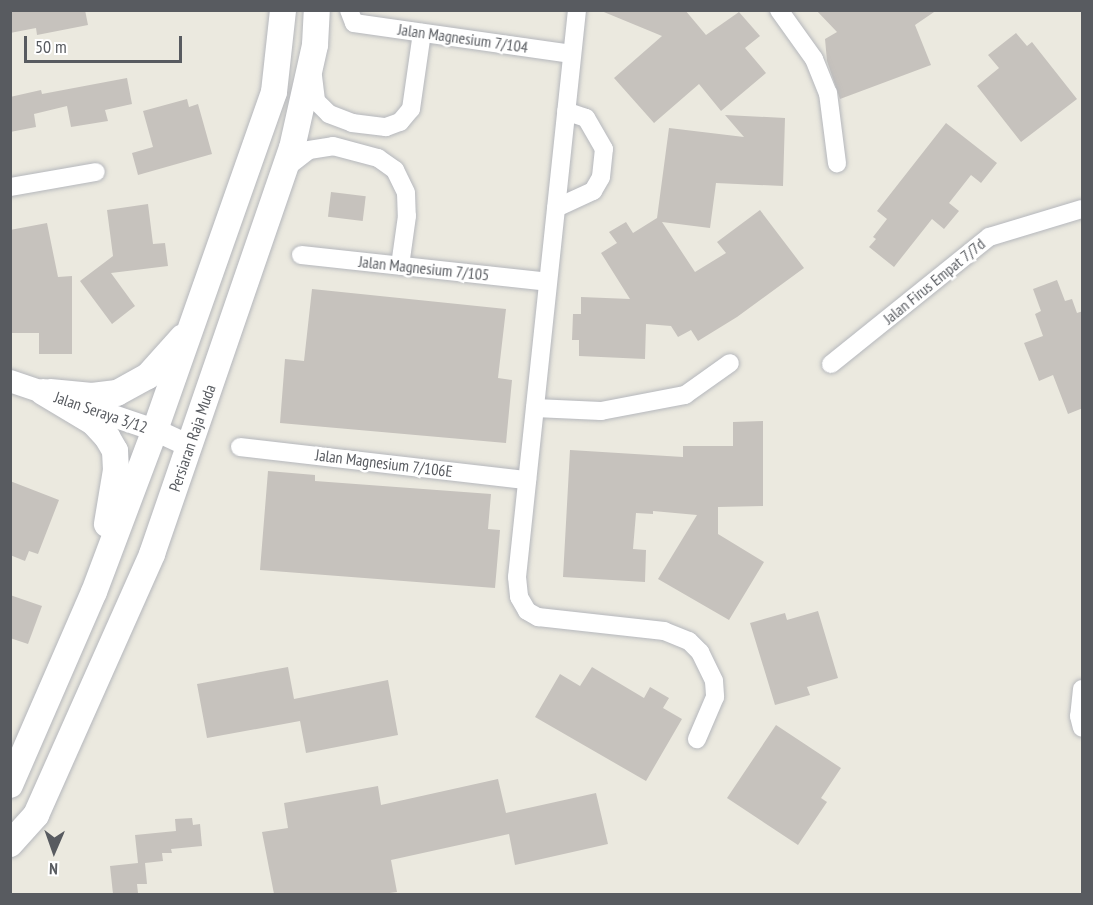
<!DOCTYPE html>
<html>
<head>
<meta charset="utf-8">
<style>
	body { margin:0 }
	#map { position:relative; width:1093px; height:905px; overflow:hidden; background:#ebe9df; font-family:"PT Sans Narrow",sans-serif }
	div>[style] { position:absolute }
	.building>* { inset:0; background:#c6c2bd; transform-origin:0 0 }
	.roads { filter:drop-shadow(0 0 2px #b5b7bc) drop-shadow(0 0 2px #b5b7bc) }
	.minor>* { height:18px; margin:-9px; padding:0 9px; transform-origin:9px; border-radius:9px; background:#fff }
	.tertiary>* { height:22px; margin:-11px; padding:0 11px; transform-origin:11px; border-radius:11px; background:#fff }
	.secondary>* { height:26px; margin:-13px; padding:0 13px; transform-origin:13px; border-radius:13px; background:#fff }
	span { translate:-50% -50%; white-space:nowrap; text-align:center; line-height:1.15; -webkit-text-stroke:5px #fff; paint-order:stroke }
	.street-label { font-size:16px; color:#585b60 }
	.frame { position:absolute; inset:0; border:12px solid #585b60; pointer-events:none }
	.north { position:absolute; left:24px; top:821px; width:60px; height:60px; -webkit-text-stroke:4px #fff; paint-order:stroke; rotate:182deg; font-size:16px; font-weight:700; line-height:24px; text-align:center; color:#585b60 }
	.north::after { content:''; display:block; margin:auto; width:21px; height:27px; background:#585b60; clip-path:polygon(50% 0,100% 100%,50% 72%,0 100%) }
	.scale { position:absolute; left:24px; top:36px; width:158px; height:27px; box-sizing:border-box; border:3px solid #585b60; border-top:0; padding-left:8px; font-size:18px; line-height:21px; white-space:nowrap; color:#585b60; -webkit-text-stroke:4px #fff; paint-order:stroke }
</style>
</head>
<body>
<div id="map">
	<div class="building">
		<div style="clip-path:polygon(10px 10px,85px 10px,88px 25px,37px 35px,36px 28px,10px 33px)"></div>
		<div style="clip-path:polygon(599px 10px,685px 10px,706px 35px,739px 12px,760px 36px,745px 48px,766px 73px,721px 111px,699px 84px,654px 123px,614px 78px,662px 36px)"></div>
		<div style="clip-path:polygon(816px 10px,937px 10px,915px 25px,931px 65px,840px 99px,827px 61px,825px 39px,837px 32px)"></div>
		<div style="clip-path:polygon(1016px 33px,1027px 46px,1032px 42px,1077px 99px,1021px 142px,977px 86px,999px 68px,988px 55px)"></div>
		<div style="clip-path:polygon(127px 78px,132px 104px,105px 110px,108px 121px,71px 127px,67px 106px,34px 114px,36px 127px,10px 132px,10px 97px,41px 90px,42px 94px)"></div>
		<div style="clip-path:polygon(187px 99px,189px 107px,198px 104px,212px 154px,138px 175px,132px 153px,153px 147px,143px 111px)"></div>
		<div style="clip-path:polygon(725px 115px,785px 118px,783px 186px,716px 183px,710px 228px,662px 222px,695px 272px,726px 253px,717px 242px,760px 210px,804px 268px,737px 317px,698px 341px,691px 330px,678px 337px,671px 326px,646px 324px,645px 359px,579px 356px,579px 340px,572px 340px,573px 314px,581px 314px,581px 297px,630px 299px,601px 253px,617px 243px,609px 232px,626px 222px,633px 233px,657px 218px,669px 128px,744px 137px)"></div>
		<div style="clip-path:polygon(946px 123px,997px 163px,981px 183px,971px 175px,949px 203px,959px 211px,944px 229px,932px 219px,894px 267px,869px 247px,876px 239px,873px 237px,887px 219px,877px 211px)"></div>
		<div style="left:331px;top:192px;width:35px;height:25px;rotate:7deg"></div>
		<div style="clip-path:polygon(148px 204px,153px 244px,165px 243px,168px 266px,111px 273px,135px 306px,112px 324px,80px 281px,113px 256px,107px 210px)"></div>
		<div style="clip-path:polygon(47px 223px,58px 277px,72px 276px,72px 354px,39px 354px,39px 333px,10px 333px,10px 230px)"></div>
		<div style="clip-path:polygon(1057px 280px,1065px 301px,1072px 299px,1077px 313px,1083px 311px,1083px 408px,1068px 414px,1053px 375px,1039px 381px,1024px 343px,1043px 336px,1035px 314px,1041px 311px,1033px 289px)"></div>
		<div style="clip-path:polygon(312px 289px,506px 309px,498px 378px,512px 380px,506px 443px,280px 423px,285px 359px,304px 361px)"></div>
		<div style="clip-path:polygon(763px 421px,763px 506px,718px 507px,718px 534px,764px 562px,729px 620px,658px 579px,697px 515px,653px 511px,653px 514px,636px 513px,633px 549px,646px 550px,645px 582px,563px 577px,570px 450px,683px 457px,683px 446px,733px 446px,733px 422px)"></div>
		<div style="clip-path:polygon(268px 471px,315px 475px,315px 481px,491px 494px,488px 529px,500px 530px,495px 588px,260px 570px)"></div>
		<div style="clip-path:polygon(10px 481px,59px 500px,38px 554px,29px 551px,25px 561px,10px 555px)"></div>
		<div style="clip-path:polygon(10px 595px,42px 606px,28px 644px,10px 638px)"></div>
		<div style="clip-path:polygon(818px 611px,838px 678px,807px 687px,810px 695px,775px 705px,750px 623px,785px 613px,787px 620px)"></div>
		<div style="clip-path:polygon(288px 667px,294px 699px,388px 680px,398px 735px,306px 753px,300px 721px,207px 738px,197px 684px)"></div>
		<div style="clip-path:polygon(592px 667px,644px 698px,650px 687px,669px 698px,663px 708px,682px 719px,646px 781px,535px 717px,560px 674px,580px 686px)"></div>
		<div style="clip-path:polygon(776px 725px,841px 768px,821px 798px,827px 802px,798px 845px,727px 798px)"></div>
		<div style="clip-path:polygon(498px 779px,506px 813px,596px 793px,608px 844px,515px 865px,509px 834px,391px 860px,397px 892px,382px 894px,274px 894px,262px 832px,288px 828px,284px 803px,378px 786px,381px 805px)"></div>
		<div style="clip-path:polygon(192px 818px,193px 825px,200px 824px,202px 846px,171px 849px,172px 853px,162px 853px,163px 861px,145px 863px,147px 884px,137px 884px,138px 893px,113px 894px,110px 866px,138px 863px,135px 835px,176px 831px,175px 819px)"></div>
	</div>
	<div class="roads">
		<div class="minor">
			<div style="left:349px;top:10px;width:14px;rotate:69deg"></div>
			<div style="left:354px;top:23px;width:220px;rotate:8.1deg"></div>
			<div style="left:577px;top:10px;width:570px;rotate:96.04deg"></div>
			<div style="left:517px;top:577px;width:20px;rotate:84deg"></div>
			<div style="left:519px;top:597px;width:16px;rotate:60deg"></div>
			<div style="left:527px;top:611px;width:13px;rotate:29deg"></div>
			<div style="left:538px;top:617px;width:127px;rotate:6.3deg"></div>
			<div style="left:664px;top:631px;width:27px;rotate:22deg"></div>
			<div style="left:689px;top:641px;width:16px;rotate:45deg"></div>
			<div style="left:700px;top:652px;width:32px;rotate:64deg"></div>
			<div style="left:714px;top:681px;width:16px;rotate:86deg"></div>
			<div style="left:715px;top:697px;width:46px;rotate:113.2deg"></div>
			<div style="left:779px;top:10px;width:60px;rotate:54.5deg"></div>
			<div style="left:814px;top:59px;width:37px;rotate:68deg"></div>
			<div style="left:828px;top:93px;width:71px;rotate:82.7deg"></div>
			<div style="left:313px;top:76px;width:25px;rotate:83deg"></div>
			<div style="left:316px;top:101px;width:18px;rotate:45deg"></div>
			<div style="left:329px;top:114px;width:25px;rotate:21deg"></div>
			<div style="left:352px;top:123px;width:34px;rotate:7deg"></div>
			<div style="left:386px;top:127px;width:15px;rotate:-20deg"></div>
			<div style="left:400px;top:122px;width:17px;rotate:-50deg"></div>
			<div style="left:411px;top:109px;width:77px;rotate:-81.8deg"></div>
			<div style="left:286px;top:168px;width:29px;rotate:-38deg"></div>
			<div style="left:309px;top:150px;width:24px;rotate:-9deg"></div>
			<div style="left:333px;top:146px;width:47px;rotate:14.9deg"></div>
			<div style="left:378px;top:158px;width:21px;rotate:35deg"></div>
			<div style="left:395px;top:170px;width:25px;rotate:64deg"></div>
			<div style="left:406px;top:193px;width:23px;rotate:88deg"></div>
			<div style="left:407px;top:216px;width:50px;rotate:98deg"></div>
			<div style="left:10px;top:187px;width:87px;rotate:-9.9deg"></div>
			<div style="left:556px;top:208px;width:41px;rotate:-24.7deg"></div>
			<div style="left:593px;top:191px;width:16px;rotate:-60deg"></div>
			<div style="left:601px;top:177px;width:28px;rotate:-84deg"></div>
			<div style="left:604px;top:149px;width:36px;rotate:-120deg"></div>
			<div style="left:586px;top:118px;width:21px;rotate:-161deg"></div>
			<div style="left:301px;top:255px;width:248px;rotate:6.2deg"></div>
			<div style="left:831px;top:364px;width:203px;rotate:-38.8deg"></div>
			<div style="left:989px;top:237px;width:97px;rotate:-16.8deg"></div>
			<div style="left:535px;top:408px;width:66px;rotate:2.6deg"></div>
			<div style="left:601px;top:411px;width:86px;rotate:-10.8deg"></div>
			<div style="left:685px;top:395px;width:55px;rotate:-35.4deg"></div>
			<div style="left:240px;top:447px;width:289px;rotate:6.6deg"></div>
			<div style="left:1082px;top:689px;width:27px;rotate:96deg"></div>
			<div style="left:1079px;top:716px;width:12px;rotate:76deg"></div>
		</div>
		<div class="tertiary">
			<div style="left:10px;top:381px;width:153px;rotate:18.7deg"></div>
			<div style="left:155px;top:430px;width:38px;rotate:25deg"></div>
		</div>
		<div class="secondary">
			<div style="left:43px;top:392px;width:58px;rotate:31deg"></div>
			<div style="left:93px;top:422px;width:21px;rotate:47deg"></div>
			<div style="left:107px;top:437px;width:16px;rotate:60deg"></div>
			<div style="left:115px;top:451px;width:19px;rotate:87deg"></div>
			<div style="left:116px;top:470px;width:55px;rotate:99.5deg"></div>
			<div style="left:50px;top:392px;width:42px;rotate:5.4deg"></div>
			<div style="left:92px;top:396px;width:25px;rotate:-7deg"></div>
			<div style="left:117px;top:393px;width:35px;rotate:-29deg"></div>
			<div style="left:148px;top:376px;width:52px;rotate:-48.1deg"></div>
			<div style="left:10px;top:785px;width:210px;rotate:-66.5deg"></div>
			<div style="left:94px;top:592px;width:173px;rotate:-69.4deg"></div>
			<div style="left:155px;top:430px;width:358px;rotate:-70.6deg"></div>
			<div style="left:274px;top:92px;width:82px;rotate:-83.7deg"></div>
			<div style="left:10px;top:844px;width:39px;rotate:-48deg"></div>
			<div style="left:36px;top:815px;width:286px;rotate:-66deg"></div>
			<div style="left:152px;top:554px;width:429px;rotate:-71deg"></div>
			<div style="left:292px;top:148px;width:106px;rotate:-77.4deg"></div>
			<div style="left:315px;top:45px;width:35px;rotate:-87deg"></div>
		</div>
	</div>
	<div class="street-label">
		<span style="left:463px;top:38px;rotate:8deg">Jalan Magnesium 7/104</span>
		<span style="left:424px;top:268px;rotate:6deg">Jalan Magnesium 7/105</span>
		<span style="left:934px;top:281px;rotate:-39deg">Jalan Firus Empat 7/7d</span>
		<span style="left:101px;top:412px;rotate:19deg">Jalan Seraya 3/12</span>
		<span style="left:192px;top:438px;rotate:-71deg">Persiaran Raja Muda</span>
		<span style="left:384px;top:463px;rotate:7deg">Jalan Magnesium 7/106E</span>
	</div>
	<div class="frame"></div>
	<div class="north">N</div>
	<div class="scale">50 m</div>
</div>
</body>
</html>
